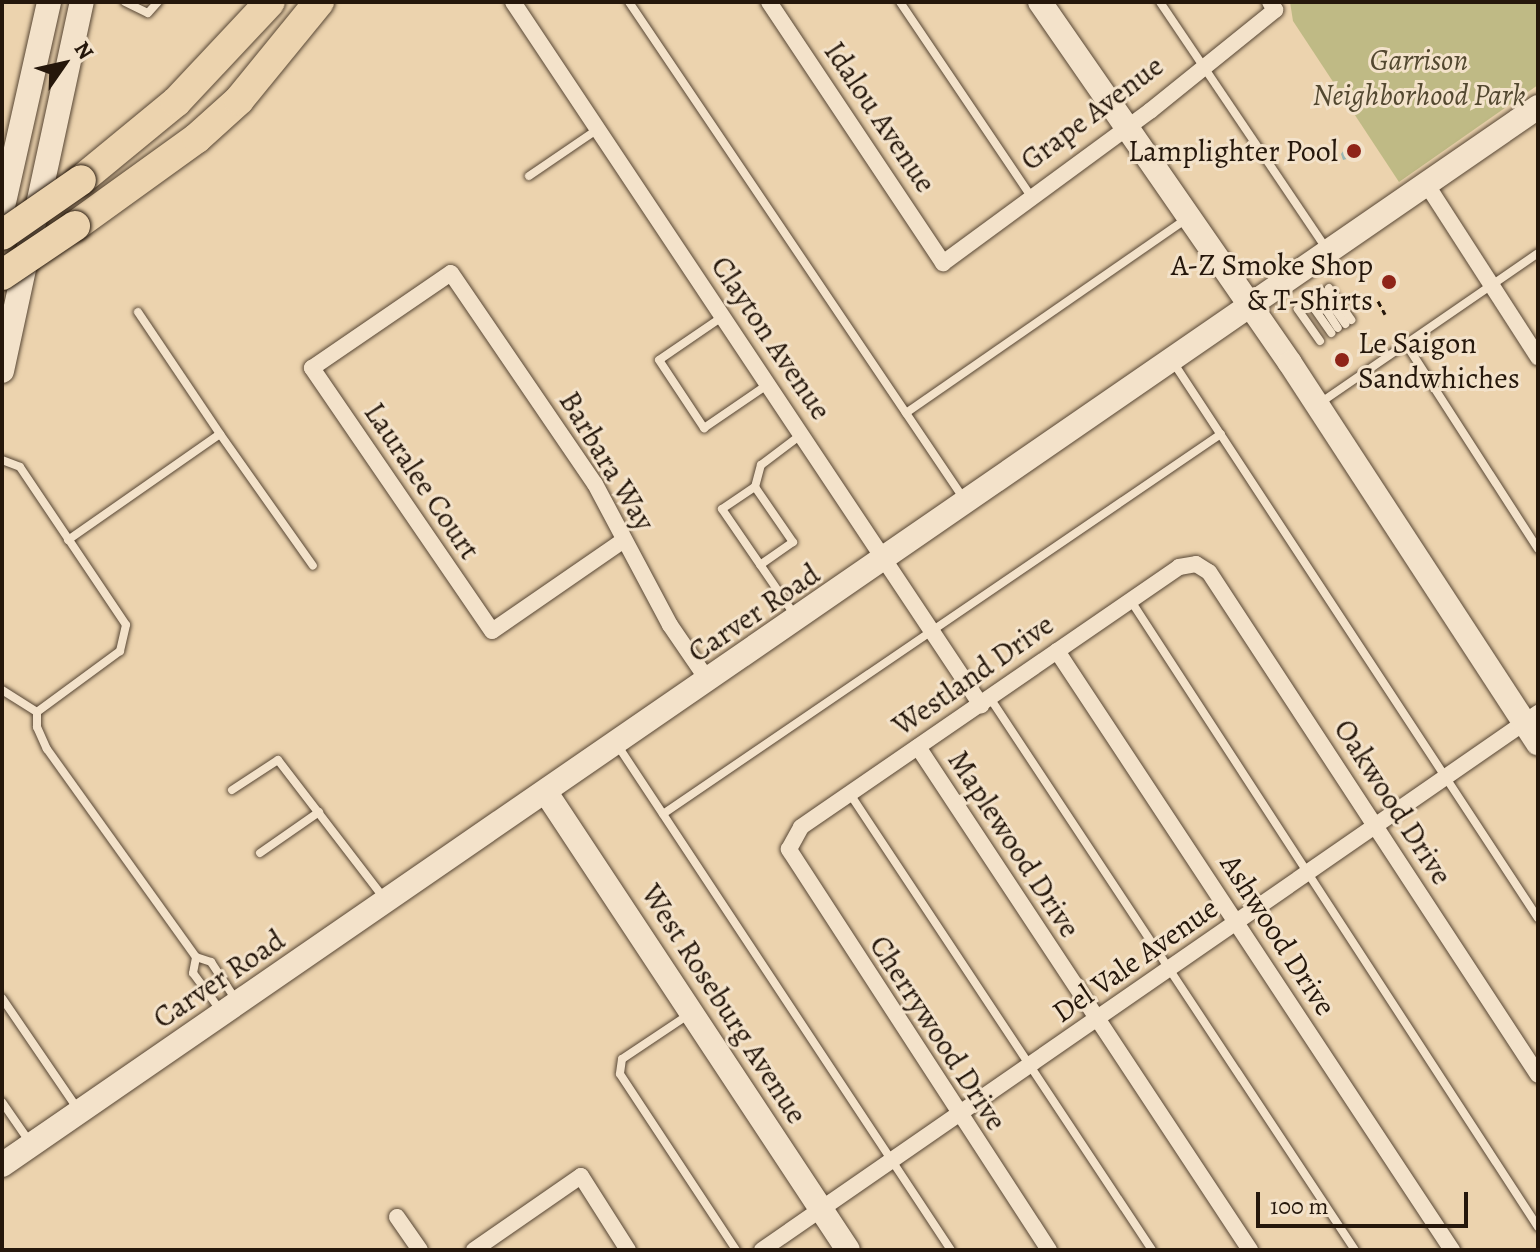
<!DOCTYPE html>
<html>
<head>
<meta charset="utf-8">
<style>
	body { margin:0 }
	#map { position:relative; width:1540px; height:1252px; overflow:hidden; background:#ecd3ae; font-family:Alegreya,serif }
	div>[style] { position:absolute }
	.green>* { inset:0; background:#bfba85 }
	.water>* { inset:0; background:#9ab6b2 }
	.path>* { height:3px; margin-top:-1.5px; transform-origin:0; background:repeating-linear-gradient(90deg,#25170b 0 6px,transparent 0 10px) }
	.roads { filter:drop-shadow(0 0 2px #574634) drop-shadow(0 0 2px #574634) }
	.lane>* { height:8px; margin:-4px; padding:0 4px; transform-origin:4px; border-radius:4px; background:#f3e2ca }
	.street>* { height:16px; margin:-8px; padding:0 8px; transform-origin:8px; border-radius:8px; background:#f3e2ca }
	.secondary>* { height:24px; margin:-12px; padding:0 12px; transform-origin:12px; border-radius:12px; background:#f3e2ca }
	.highway>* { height:30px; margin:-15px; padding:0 15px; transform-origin:15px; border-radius:15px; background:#ecd3ae }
	.bridges { filter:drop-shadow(0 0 2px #25170b) drop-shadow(0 0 2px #25170b) }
	.highway-bridge>* { height:30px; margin:-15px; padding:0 15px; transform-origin:15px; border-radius:15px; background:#ecd3ae }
	.dots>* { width:22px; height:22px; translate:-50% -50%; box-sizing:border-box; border:4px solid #f3e2ca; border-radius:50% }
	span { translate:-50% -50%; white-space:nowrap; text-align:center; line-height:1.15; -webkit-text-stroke:6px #f3e2ca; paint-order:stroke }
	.park-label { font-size:30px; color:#534830; font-style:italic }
	.street-label { font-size:30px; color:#25170b }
	.poi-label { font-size:30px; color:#25170b }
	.right { translate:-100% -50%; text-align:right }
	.left { translate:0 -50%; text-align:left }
	.frame { position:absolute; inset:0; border:4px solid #25170b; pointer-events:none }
	.north { position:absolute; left:24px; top:24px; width:80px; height:80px; -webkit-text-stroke:6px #f3e2ca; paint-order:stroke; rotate:56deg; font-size:22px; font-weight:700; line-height:32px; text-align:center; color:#25170b }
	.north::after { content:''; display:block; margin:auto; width:28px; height:36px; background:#25170b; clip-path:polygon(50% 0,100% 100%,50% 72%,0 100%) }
	.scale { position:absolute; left:1256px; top:1192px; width:212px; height:36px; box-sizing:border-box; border:4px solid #25170b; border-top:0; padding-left:10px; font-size:24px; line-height:28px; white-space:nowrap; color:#25170b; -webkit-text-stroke:6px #f3e2ca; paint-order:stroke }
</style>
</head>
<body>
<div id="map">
	<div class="green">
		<div style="clip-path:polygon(1290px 2px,1538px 2px,1538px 85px,1399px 182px,1293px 21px)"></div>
	</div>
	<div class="water">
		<div style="clip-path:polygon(1350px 142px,1362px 147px,1364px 154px,1343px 160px,1341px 154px)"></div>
	</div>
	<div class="path">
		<div style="left:1378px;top:301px;width:15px;rotate:62deg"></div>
	</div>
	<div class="roads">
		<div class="lane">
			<div style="left:125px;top:2px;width:25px;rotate:26deg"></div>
			<div style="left:148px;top:13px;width:15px;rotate:-48deg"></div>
			<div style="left:629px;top:2px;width:599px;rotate:56.02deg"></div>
			<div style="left:900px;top:2px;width:233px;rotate:56deg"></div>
			<div style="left:1160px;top:2px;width:299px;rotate:56deg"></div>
			<div style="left:529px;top:176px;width:83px;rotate:-34.3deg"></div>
			<div style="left:1329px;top:288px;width:39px;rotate:55deg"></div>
			<div style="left:1323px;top:292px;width:39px;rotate:55deg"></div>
			<div style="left:1317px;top:296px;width:38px;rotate:57deg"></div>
			<div style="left:138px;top:312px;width:147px;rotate:56.1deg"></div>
			<div style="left:722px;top:317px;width:76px;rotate:145.7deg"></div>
			<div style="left:659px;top:360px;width:82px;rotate:56.5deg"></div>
			<div style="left:704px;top:428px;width:76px;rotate:-34.3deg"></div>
			<div style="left:1320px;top:341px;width:39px;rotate:-125deg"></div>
			<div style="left:1298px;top:309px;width:14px;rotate:-36deg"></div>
			<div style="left:1309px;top:301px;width:39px;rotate:55deg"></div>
			<div style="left:1406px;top:344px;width:244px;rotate:57.2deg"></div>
			<div style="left:1173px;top:362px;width:665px;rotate:56.72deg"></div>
			<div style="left:1320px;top:403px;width:265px;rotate:-34.5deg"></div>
			<div style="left:906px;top:413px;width:341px;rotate:-34.7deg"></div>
			<div style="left:2px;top:460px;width:19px;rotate:21deg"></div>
			<div style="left:20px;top:467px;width:190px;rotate:56.1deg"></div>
			<div style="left:126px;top:625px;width:27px;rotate:103deg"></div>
			<div style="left:120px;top:651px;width:103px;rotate:143.7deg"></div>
			<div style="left:37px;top:712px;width:15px;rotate:90deg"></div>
			<div style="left:37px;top:727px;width:24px;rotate:66deg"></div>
			<div style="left:47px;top:749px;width:256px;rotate:54.4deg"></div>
			<div style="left:755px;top:487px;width:67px;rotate:55.4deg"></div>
			<div style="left:793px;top:542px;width:40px;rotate:145.1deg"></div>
			<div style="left:68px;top:540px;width:185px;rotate:-34.9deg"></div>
			<div style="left:220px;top:434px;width:161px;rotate:54.8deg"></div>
			<div style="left:1131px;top:601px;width:747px;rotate:56.97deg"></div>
			<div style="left:796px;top:617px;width:131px;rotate:-124.4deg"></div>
			<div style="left:722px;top:509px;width:40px;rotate:-34deg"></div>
			<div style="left:755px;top:487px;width:23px;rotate:-75deg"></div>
			<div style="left:761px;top:465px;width:51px;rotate:-37.1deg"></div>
			<div style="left:2px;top:690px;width:41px;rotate:32.2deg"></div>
			<div style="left:990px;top:698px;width:662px;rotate:56.53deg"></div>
			<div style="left:618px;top:746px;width:604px;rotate:56.55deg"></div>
			<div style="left:232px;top:790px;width:55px;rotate:-33.1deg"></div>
			<div style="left:278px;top:760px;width:173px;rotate:52.5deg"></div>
			<div style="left:850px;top:794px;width:547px;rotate:56.48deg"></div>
			<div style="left:663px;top:814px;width:675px;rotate:-34.26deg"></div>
			<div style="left:260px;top:853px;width:72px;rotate:-34.8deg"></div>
			<div style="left:2px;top:998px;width:133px;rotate:55.7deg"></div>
			<div style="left:221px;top:1011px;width:47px;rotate:-126.4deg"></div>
			<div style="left:193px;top:973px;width:16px;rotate:-79deg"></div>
			<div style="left:196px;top:957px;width:16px;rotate:18deg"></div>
			<div style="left:211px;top:962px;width:45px;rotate:56.7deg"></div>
			<div style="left:688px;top:1015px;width:79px;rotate:146.3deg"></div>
			<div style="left:622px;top:1059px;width:15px;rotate:98deg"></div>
			<div style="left:620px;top:1074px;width:211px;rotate:56.6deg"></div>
			<div style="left:2px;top:1102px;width:47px;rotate:55.3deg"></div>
		</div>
		<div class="street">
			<div style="left:513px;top:2px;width:845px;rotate:56.35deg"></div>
			<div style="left:769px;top:2px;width:314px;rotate:56.3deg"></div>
			<div style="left:943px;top:263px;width:257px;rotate:-36.3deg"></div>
			<div style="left:1150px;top:111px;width:161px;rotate:-38.9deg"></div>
			<div style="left:1275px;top:10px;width:9px;rotate:-122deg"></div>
			<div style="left:1427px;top:185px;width:205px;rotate:57.2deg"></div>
			<div style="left:624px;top:540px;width:160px;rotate:145.4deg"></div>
			<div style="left:492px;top:631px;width:319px;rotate:-124.4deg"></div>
			<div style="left:312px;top:368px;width:168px;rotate:-34.4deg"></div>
			<div style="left:451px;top:273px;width:255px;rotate:55.7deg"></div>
			<div style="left:595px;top:484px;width:160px;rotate:62deg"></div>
			<div style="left:670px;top:625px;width:69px;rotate:55.6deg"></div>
			<div style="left:1057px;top:651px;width:718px;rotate:56.6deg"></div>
			<div style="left:918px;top:747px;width:603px;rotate:56.57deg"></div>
			<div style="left:397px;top:1217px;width:40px;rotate:55.1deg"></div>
			<div style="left:474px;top:1250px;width:130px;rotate:-34.7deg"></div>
			<div style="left:581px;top:1176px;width:88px;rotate:57.6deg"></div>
			<div style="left:762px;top:1250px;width:944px;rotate:-34.68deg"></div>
			<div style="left:1049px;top:1250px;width:478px;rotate:-123deg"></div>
			<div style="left:789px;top:849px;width:25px;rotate:-61deg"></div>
			<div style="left:801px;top:827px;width:459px;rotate:-34.5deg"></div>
			<div style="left:1179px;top:567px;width:17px;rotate:-10deg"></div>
			<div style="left:1196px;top:564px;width:15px;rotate:32deg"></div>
			<div style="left:1209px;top:572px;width:601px;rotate:56.81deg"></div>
		</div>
		<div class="secondary">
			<div style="left:1040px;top:2px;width:439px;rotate:55.3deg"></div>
			<div style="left:1290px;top:363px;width:454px;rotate:56.9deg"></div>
			<div style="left:2px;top:211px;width:214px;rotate:-77.3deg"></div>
			<div style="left:2px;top:371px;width:378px;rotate:-77.8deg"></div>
			<div style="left:547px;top:794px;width:546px;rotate:56.57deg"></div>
			<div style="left:2px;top:1165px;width:1865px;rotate:-34.56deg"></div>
		</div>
		<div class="highway">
			<div style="left:81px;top:180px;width:123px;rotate:-39.4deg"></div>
			<div style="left:176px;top:102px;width:137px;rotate:-46.8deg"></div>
			<div style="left:75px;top:226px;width:150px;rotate:-35.8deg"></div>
			<div style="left:197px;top:138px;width:57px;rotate:-42.1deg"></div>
			<div style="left:239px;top:100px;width:127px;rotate:-50.8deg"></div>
		</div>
	</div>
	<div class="bridges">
		<div class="highway-bridge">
			<div style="left:2px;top:235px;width:96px;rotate:-34.8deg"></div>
			<div style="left:2px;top:275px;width:88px;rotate:-33.9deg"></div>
		</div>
	</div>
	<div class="dots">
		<div style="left:1354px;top:151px;background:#8f2418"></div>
		<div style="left:1389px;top:282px;background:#8f2418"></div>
		<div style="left:1342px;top:360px;background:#8f2418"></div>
	</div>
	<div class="park-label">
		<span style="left:1419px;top:77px">Garrison<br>Neighborhood Park</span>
	</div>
	<div class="street-label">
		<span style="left:1092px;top:113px;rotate:-37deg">Grape Avenue</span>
		<span style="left:880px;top:117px;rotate:56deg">Idalou Avenue</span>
		<span style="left:771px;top:338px;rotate:56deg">Clayton Avenue</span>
		<span style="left:607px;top:461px;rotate:59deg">Barbara Way</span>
		<span style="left:422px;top:481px;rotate:56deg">Lauralee Court</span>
		<span style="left:754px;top:613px;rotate:-34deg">Carver Road</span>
		<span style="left:973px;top:675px;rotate:-35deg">Westland Drive</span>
		<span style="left:1393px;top:802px;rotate:57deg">Oakwood Drive</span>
		<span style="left:1014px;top:844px;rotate:57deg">Maplewood Drive</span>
		<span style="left:1278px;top:935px;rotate:57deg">Ashwood Drive</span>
		<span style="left:1135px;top:960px;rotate:-35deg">Del Vale Avenue</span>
		<span style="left:219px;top:979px;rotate:-34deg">Carver Road</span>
		<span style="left:724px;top:1004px;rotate:57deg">West Roseburg Avenue</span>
		<span style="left:938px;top:1033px;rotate:57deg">Cherrywood Drive</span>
	</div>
	<div class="poi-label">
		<span class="right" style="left:1338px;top:151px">Lamplighter Pool</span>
		<span class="right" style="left:1373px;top:282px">A-Z Smoke Shop<br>&amp; T-Shirts</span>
		<span class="left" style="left:1358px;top:360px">Le Saigon<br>Sandwhiches</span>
	</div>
	<div class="frame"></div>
	<div class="north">N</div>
	<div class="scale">100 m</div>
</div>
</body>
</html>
